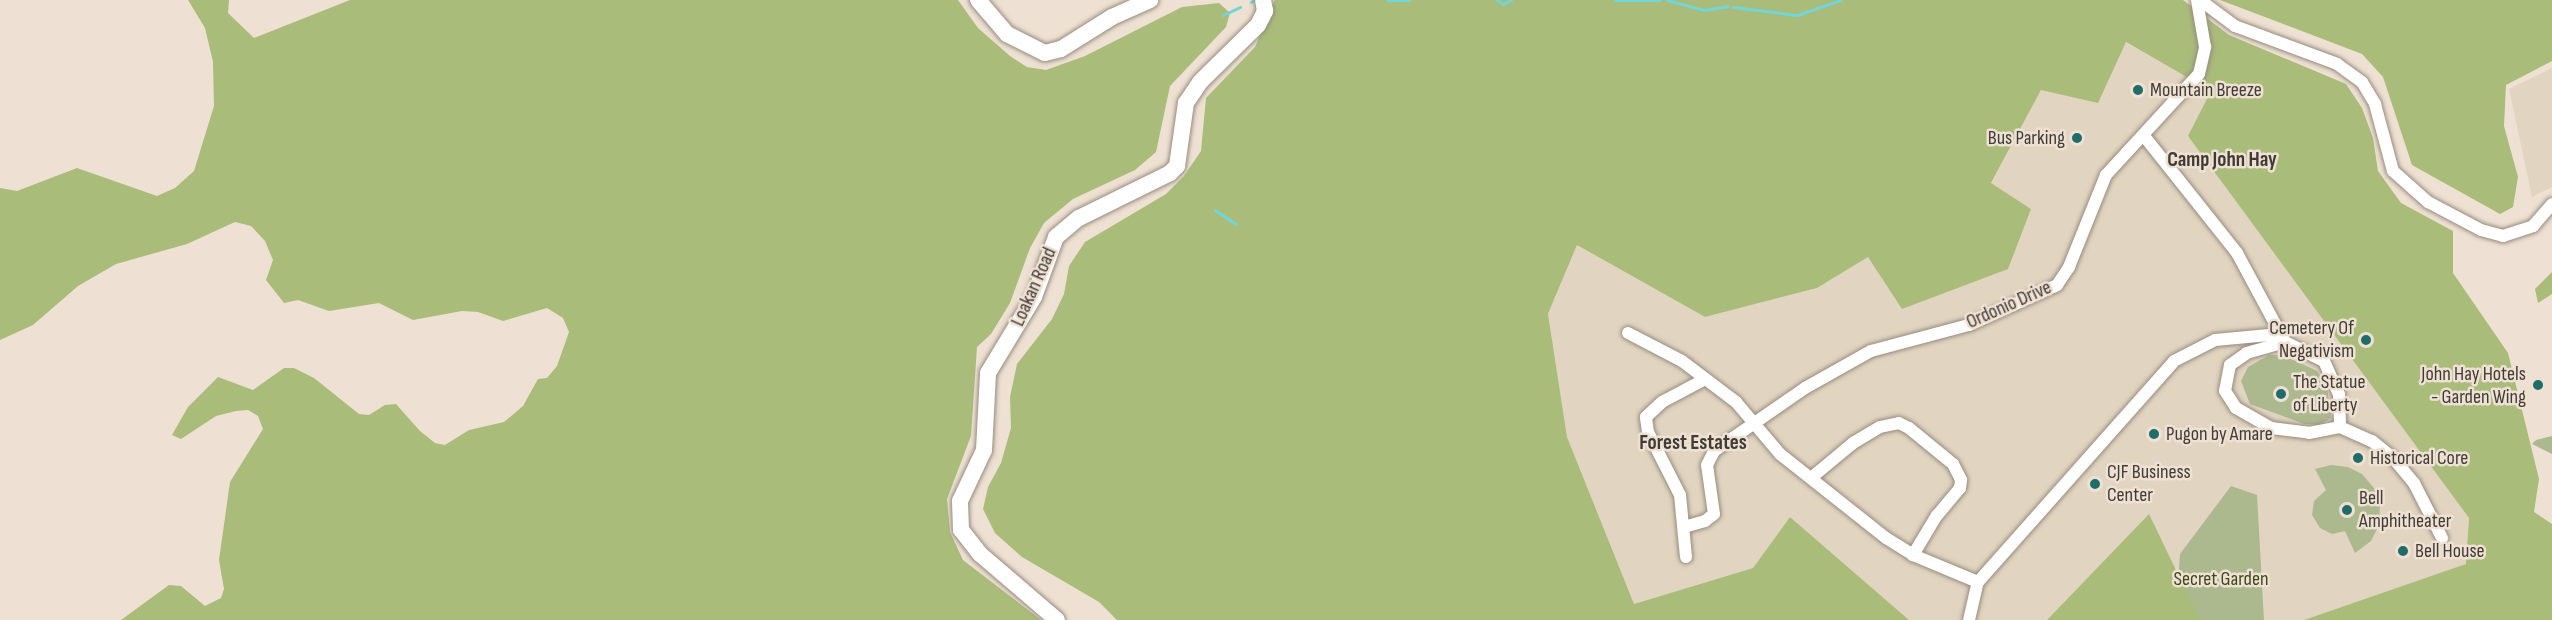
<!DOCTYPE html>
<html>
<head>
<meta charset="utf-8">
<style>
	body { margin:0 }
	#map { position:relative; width:2552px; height:620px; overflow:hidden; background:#eee1d3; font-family:"Sofia Sans Condensed",sans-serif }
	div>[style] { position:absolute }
	.commercial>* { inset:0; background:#e1d5c1 }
	.green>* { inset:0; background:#acb98e }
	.forest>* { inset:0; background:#a9bc7a }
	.stream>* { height:3px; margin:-1.5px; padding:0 1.5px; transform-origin:1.5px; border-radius:1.5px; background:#74d5d7 }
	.roads { filter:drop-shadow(0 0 2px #978b7f) drop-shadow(0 0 2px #978b7f) }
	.minor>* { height:12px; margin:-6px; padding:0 6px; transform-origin:6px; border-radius:6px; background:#fff }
	.major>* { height:16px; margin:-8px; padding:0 8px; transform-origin:8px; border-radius:8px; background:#fff }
	.dots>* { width:16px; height:16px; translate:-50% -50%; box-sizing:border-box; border:3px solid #eee1d3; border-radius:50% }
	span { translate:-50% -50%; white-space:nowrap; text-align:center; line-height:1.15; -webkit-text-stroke:5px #eee1d3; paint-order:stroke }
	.poi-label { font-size:20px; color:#403b35 }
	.left { translate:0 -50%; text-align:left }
	.right { translate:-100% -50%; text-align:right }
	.street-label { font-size:20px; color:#403b35 }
	.park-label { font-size:20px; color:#3d4918 }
	.neighbourhood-label { font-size:21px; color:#403b35; font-weight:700 }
</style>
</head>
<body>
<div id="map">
	<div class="commercial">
		<div style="clip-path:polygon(2125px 42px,2212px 91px,2189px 136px,2469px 518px,2467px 564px,2304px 620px,2200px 620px,2148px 515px,2047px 620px,1909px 620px,1790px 517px,1753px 568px,1634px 604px,1567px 437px,1548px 315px,1577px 245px,1705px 317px,1817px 288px,1868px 257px,2031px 209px,1991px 184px,2041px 90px)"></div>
		<div style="clip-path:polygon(2552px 68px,2552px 187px,2532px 197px,2509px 89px)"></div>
	</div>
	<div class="green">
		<div style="clip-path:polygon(2269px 355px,2283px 355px,2317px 371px,2327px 386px,2331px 418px,2319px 425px,2304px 424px,2250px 404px,2241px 381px,2248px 367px)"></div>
		<div style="clip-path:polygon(2552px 436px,2552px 454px,2532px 444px,2536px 440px)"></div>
		<div style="clip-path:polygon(2331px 465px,2348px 467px,2362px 474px,2374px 488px,2380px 505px,2379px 525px,2371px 541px,2355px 553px,2345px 531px,2332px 534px,2320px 528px,2312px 515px,2314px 501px,2326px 490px,2315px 469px)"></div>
		<div style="clip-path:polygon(2231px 486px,2257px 495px,2264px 620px,2176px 620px,2180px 554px)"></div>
	</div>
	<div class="forest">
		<div style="clip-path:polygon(188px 0,229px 0,228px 13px,254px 38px,350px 0,958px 0,978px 28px,1010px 56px,1027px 67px,1046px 70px,1085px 56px,1182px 7px,1219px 3px,1230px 13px,1226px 27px,1170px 86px,1156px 152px,1135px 170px,1073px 199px,1044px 223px,1030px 248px,1010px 303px,991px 334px,977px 347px,971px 436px,947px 499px,950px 532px,963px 560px,1041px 620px,121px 620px,169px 585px,181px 586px,205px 606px,221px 598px,224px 589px,219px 560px,230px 482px,263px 429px,258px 416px,248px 410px,236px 411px,216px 416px,181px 439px,172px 435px,188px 407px,218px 377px,253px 390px,284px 368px,294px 368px,314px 378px,359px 414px,369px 415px,385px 405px,396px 404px,420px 431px,435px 443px,445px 445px,469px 430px,504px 422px,523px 406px,538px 379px,547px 378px,557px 366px,569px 332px,563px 318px,547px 308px,503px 321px,478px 312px,462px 311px,413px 320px,379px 303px,329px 311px,298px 300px,284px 303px,266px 280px,273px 260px,265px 241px,251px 226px,235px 222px,187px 244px,116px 264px,78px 286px,33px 325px,0 340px,0 188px,17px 191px,77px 168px,157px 196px,175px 188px,194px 171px,214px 106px,213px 62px,205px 28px)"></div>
		<div style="clip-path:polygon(1275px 0,2183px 0,2229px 35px,2346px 84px,2362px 108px,2373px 138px,2378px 171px,2401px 203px,2453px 231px,2453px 273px,2508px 353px,2539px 479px,2534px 512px,2552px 524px,2552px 620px,2304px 620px,2466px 564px,2469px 518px,2188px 136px,2211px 91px,2126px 42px,2098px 103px,2041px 90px,1991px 183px,2031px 209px,2008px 269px,1902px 309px,1868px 257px,1817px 288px,1705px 317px,1577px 245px,1548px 314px,1567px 437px,1634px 604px,1753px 568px,1790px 517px,1909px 620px,1117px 620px,1099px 602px,1022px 557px,995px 533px,983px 509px,988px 487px,1001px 463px,1011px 428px,1010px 397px,1017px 364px,1052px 319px,1064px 294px,1069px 266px,1085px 242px,1166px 194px,1184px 176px,1201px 151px,1206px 98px,1255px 47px)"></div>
		<div style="clip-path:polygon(2220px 0,2552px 0,2552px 61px,2506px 85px,2504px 126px,2518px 177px,2513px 207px,2500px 214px,2412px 165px,2383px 77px,2362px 54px)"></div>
		<div style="clip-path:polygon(2552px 272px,2552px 294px,2538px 303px,2535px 289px)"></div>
		<div style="clip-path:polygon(2149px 514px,2200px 620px,2047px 620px)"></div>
	</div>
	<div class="stream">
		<div style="left:1387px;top:0;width:22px"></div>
		<div style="left:1497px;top:0;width:7px;rotate:34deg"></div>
		<div style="left:1503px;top:4px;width:9px;rotate:-27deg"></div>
		<div style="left:1615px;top:0;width:45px"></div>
		<div style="left:1667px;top:0;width:38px;rotate:15deg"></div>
		<div style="left:1704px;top:10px;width:24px;rotate:-9deg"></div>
		<div style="left:1251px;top:2px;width:4px;rotate:-34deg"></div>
		<div style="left:1733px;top:7px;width:64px;rotate:7.1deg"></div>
		<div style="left:1797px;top:15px;width:46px;rotate:-18.8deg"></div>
		<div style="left:1223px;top:15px;width:19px;rotate:-25deg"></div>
		<div style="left:1215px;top:210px;width:25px;rotate:34deg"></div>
	</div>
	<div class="roads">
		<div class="minor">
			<div style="left:2200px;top:0;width:44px;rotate:36.6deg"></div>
			<div style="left:2235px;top:26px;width:109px;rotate:20.4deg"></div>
			<div style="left:2337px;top:64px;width:31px;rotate:36deg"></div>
			<div style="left:2362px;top:82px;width:26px;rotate:59deg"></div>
			<div style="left:2375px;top:104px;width:69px;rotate:75deg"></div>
			<div style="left:2393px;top:171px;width:47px;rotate:41.5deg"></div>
			<div style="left:2428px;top:202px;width:60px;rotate:27.8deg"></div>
			<div style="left:2481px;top:230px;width:23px;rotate:15deg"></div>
			<div style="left:2503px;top:236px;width:32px;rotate:-18deg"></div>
			<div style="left:2533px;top:226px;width:29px;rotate:-49deg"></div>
			<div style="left:2144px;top:136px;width:149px;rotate:51.5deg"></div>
			<div style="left:2237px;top:253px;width:101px;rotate:61.7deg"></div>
			<div style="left:2285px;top:342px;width:43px;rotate:26deg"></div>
			<div style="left:2324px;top:361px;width:36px;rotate:66deg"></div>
			<div style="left:2339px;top:394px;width:33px;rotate:88deg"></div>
			<div style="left:1628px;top:333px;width:61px;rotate:27.4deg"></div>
			<div style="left:1682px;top:361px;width:68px;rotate:37.2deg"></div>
			<div style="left:1736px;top:402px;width:68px;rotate:49.8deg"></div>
			<div style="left:1780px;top:454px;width:135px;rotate:38.4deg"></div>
			<div style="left:1886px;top:538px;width:32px;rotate:32deg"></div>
			<div style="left:1913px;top:555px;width:70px;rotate:22.6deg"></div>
			<div style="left:2285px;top:342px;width:40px;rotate:164deg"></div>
			<div style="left:2247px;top:353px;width:21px;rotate:145deg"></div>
			<div style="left:2230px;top:365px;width:26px;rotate:101deg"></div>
			<div style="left:2225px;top:391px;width:20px;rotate:57deg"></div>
			<div style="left:2236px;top:408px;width:40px;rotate:29.7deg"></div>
			<div style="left:2271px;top:428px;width:38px;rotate:7deg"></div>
			<div style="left:2309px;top:433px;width:32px;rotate:-11deg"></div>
			<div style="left:2340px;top:427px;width:35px;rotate:24deg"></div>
			<div style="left:2372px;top:441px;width:27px;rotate:39deg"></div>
			<div style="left:2393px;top:458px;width:33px;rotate:50deg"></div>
			<div style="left:2414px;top:483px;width:62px;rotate:63deg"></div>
			<div style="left:1811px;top:478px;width:55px;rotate:-39.8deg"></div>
			<div style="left:1853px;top:443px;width:31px;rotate:-31deg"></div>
			<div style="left:1880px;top:427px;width:19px;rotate:-12deg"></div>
			<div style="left:1899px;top:423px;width:11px;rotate:27deg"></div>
			<div style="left:1909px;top:428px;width:57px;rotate:39.3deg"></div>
			<div style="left:1953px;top:464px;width:18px;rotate:63deg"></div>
			<div style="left:1961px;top:480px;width:8px;rotate:97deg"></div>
			<div style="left:1960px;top:488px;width:35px;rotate:130deg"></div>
			<div style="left:1937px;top:515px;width:47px;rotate:121deg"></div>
			<div style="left:1684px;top:527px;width:22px;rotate:-16deg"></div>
			<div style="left:1705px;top:521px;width:11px;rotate:-38deg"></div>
			<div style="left:1714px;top:514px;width:49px;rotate:-98.1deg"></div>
			<div style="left:1707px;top:465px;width:16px;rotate:-63deg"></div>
			<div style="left:1714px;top:451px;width:111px;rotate:-34.7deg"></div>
			<div style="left:1805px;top:388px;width:76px;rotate:-29.3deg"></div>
			<div style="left:1871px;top:351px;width:101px;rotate:-14.9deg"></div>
			<div style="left:1969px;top:325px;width:97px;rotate:-24.4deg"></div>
			<div style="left:2057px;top:285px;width:22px;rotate:-56deg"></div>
			<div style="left:2069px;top:267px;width:99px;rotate:-68.1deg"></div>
			<div style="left:2106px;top:175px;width:137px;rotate:-47.4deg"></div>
			<div style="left:2199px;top:74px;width:28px;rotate:-77deg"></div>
			<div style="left:2205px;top:47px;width:48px;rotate:-99.7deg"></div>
			<div style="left:1686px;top:557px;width:62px;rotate:-95.5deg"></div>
			<div style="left:1680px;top:495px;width:71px;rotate:-116.9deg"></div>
			<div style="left:1648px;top:432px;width:15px;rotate:-98deg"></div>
			<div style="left:1646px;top:417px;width:22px;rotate:-43deg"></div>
			<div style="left:1662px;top:402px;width:49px;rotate:-28.1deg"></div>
			<div style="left:1969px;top:620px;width:39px;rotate:-77deg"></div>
			<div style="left:1978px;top:582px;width:295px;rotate:-48.4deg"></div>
			<div style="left:2174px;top:361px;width:46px;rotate:-27.1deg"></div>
			<div style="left:2215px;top:340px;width:65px;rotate:-5.3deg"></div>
		</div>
		<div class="major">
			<div style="left:978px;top:0;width:45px;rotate:49.5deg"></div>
			<div style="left:1007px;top:34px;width:42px;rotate:26.6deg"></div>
			<div style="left:1045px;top:53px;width:16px;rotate:-14deg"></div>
			<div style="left:1061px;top:49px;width:60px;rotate:-32.1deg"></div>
			<div style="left:1112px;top:17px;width:42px;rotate:-24.1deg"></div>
			<div style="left:1057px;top:620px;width:101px;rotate:-139.4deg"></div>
			<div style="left:980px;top:554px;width:31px;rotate:-128deg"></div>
			<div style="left:961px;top:530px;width:29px;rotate:-92deg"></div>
			<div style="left:960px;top:501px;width:56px;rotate:-64.8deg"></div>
			<div style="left:984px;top:450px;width:77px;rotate:-87deg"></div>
			<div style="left:988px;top:373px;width:89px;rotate:-58.8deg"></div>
			<div style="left:1034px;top:297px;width:64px;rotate:-69.9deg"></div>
			<div style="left:1056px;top:237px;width:30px;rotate:-40deg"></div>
			<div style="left:1079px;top:218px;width:102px;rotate:-26.3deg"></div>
			<div style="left:1170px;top:173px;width:10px;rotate:-45deg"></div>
			<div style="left:1177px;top:166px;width:64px;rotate:-81.9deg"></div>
			<div style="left:1186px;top:103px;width:25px;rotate:-56deg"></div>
			<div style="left:1200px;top:82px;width:81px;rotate:-44.5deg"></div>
			<div style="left:1258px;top:25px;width:16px;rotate:-63deg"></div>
			<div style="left:1265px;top:11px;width:11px;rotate:-100deg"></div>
		</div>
	</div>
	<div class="dots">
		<div style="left:2138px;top:90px;background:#206c6b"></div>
		<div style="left:2077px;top:138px;background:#206c6b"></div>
		<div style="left:2366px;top:340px;background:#206c6b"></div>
		<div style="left:2538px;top:385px;background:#206c6b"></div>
		<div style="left:2281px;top:394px;background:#206c6b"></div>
		<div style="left:2154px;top:434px;background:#206c6b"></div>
		<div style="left:2358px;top:458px;background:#206c6b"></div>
		<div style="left:2095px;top:484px;background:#206c6b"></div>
		<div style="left:2347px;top:510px;background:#206c6b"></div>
		<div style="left:2403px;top:551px;background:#206c6b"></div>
	</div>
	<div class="poi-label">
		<span class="left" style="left:2150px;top:90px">Mountain Breeze</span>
		<span class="right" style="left:2065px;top:138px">Bus Parking</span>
		<span class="right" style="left:2354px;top:340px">Cemetery Of<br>Negativism</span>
		<span class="right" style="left:2526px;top:386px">John Hay Hotels<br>- Garden Wing</span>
		<span class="left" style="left:2293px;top:394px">The Statue<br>of Liberty</span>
		<span class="left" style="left:2166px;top:434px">Pugon by Amare</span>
		<span class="left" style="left:2370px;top:458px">Historical Core</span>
		<span class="left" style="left:2107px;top:484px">CJF Business<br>Center</span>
		<span class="left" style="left:2359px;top:510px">Bell<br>Amphitheater</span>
		<span class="left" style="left:2415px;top:551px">Bell House</span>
	</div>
	<div class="street-label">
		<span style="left:1034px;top:287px;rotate:-66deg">Loakan Road</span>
		<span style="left:2009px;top:305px;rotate:-24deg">Ordonio Drive</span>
	</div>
	<div class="park-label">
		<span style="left:2221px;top:579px">Secret Garden</span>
	</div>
	<div class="neighbourhood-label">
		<span style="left:2222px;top:160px">Camp John Hay</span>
		<span style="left:1693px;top:443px">Forest Estates</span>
	</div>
</div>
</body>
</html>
